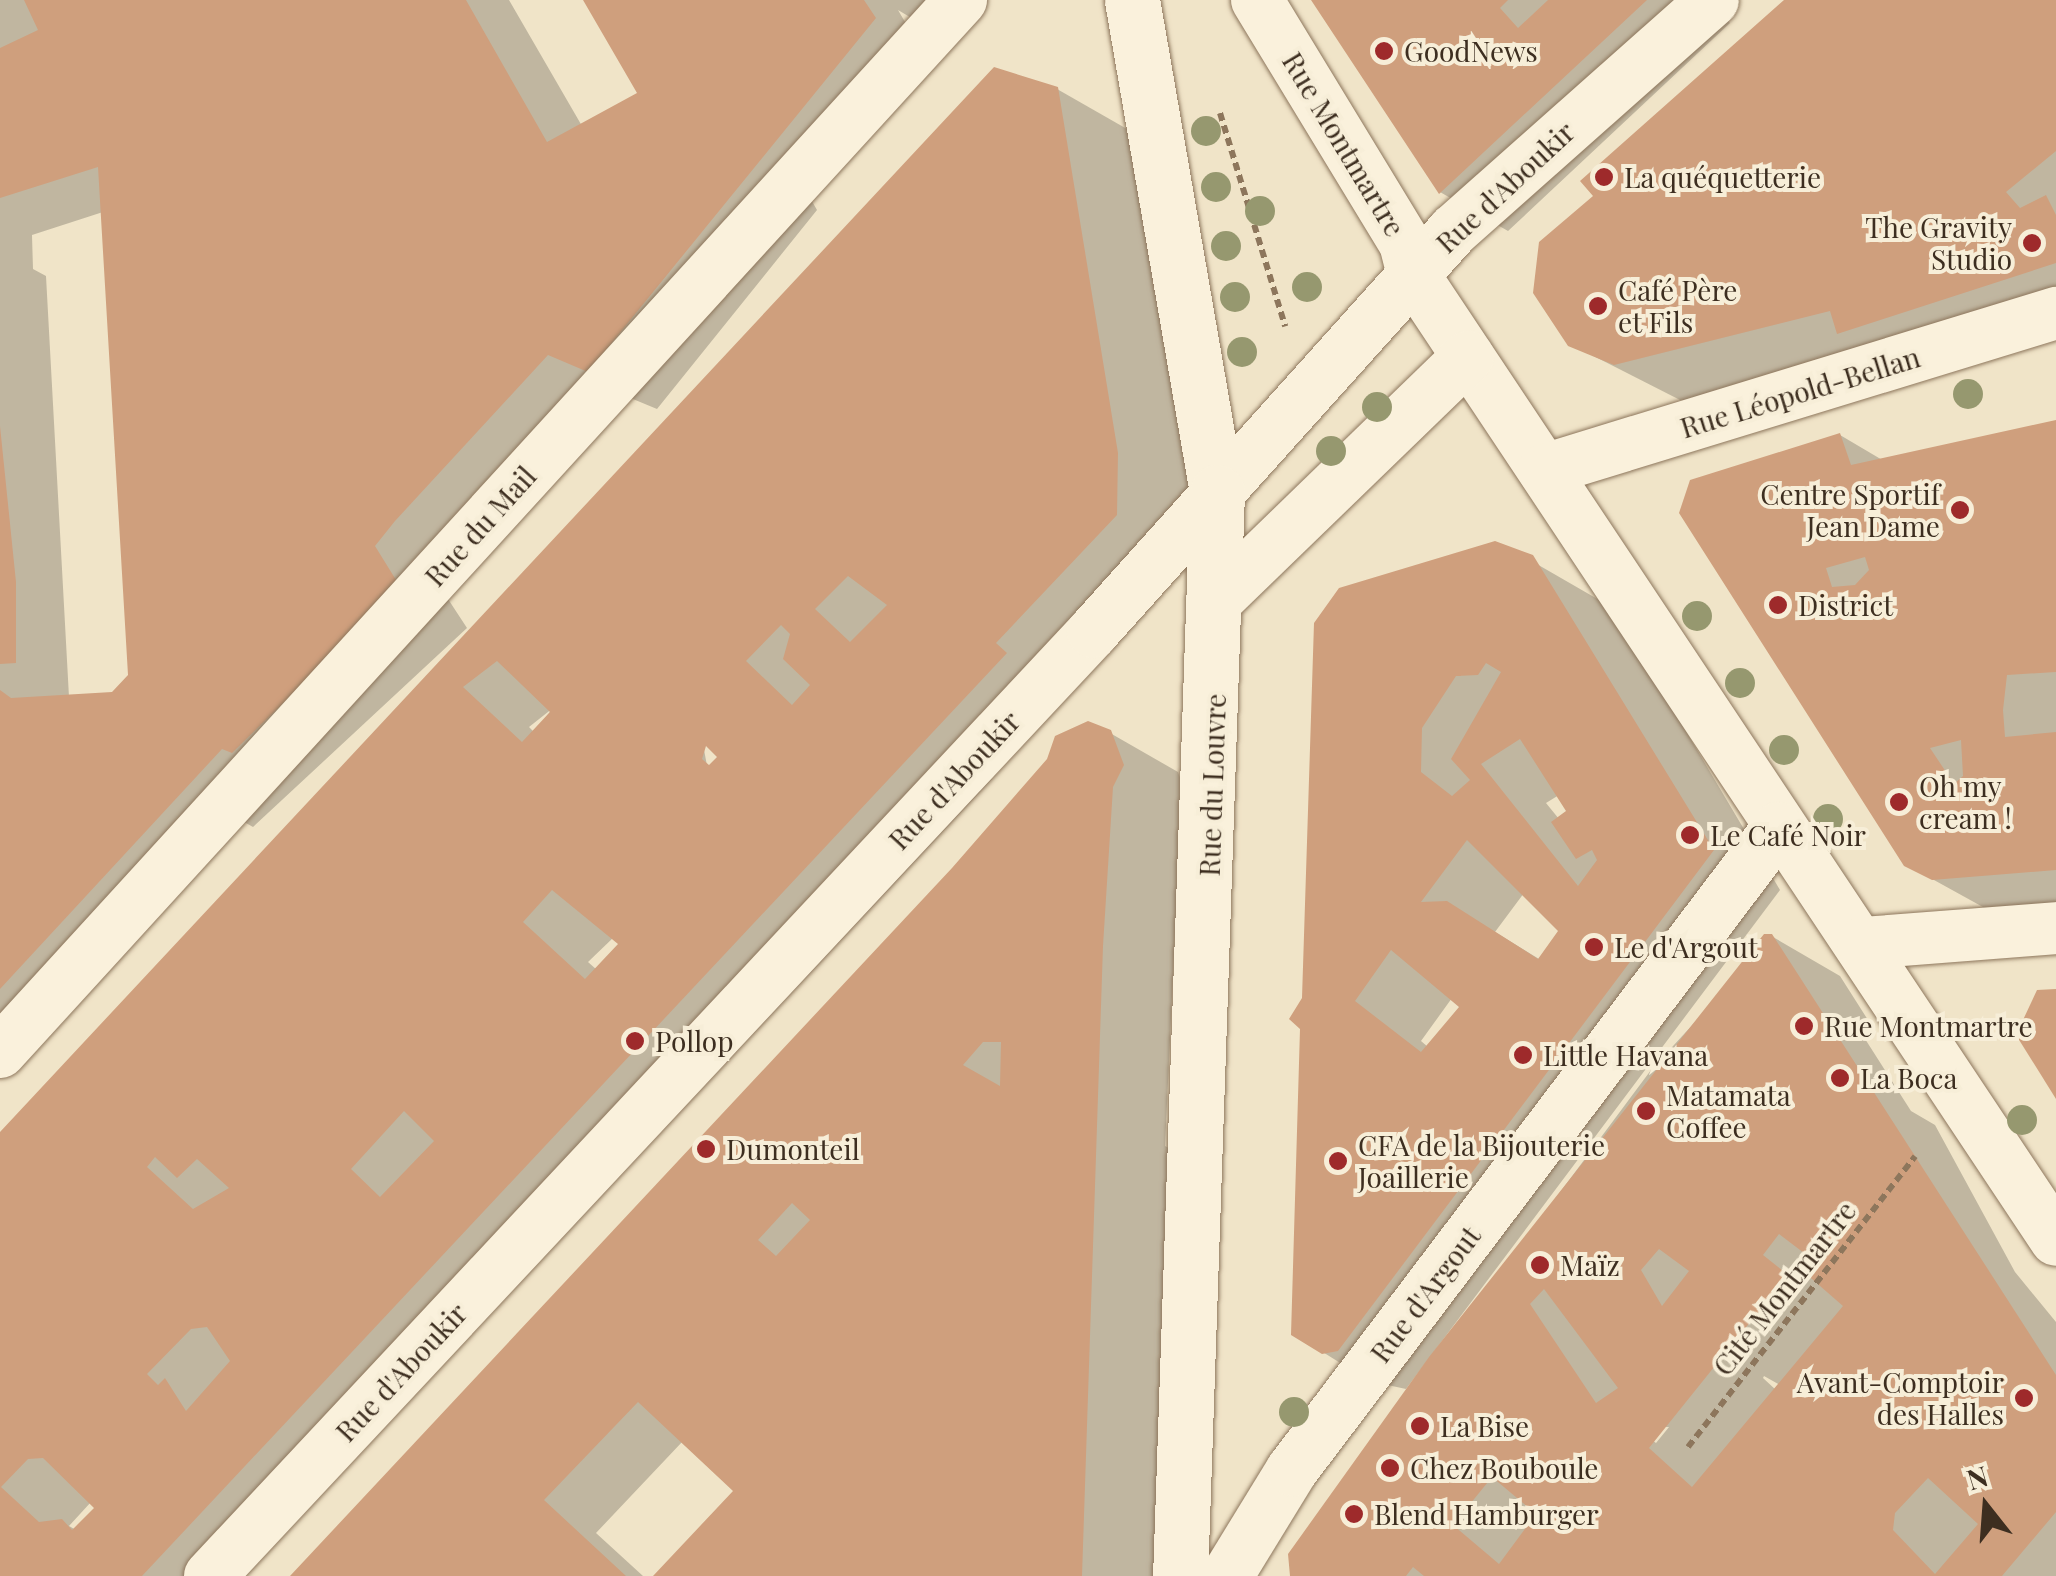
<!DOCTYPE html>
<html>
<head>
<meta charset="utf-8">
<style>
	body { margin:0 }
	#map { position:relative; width:2056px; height:1576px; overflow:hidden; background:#f0e4c8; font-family:"Playfair Display",serif }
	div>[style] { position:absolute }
	.shadow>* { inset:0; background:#0003 }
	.building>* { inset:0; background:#cf9f7d }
	.path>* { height:6px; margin-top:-3px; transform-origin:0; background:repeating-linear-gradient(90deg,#8d765c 0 8px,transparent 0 13px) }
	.roads { filter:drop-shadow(0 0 2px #8d765c) drop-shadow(0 0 2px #8d765c) }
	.street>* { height:52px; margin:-26px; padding:0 26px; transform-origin:26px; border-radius:26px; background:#faf1dc }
	.secondary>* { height:55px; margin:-27.5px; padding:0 27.5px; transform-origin:27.5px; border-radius:27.5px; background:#faf1dc }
	.trees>* { width:30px; height:30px; margin:-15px; border-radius:50%; background:#96986f }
	.dots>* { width:28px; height:28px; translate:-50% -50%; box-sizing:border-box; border:5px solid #f7eed8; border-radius:50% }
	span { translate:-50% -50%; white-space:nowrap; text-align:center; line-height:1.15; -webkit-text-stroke:8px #f7eed8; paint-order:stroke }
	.poi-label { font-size:28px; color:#3d2e20 }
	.left { translate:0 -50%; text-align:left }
	.right { translate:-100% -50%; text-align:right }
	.street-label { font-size:28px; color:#3d2e20 }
	.north { position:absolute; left:1936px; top:1456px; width:100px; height:100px; -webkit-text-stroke:8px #f7eed8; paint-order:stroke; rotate:343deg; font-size:28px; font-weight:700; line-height:40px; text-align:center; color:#3d2e20 }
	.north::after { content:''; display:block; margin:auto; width:35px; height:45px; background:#3d2e20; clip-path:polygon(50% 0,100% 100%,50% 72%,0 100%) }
</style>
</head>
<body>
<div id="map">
	<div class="shadow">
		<div style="clip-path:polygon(evenodd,0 0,509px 0,582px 126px,640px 93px,586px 0,964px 0,935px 32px,898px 10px,918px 44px,802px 184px,817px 210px,657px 409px,616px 392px,431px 573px,467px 628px,253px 827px,239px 819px,0 1060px,0 0,103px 212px,130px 676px,113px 694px,69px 697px,46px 276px,33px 269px,32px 235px,103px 212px)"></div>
		<div style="clip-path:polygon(1315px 0,1725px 0,1720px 12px,1730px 23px,1508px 231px,1440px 192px)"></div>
		<div style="clip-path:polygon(1791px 0,2056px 0,2056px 323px,1684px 402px,1570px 344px,1596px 196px)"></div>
		<div style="clip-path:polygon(evenodd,1057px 89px,1134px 133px,1194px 498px,980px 768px,992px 779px,245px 1576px,0 1576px,0 1136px,1057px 89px,553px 708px,534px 732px,529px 727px,553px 708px,1057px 89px,702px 739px,720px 757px,708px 771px,702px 739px,1057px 89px,614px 937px,622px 944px,597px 970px,588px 962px,614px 937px,1057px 89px,91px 1502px,97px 1508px,76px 1530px,69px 1526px,91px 1502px)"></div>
		<div style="clip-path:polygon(2056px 423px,2056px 913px,2001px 917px,1905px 864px,1682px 513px,1840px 435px,1884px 461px)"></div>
		<div style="clip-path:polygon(evenodd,1535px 563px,1613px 608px,1780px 890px,1406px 1389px,1369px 1381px,1294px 1334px,1316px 624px,1535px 563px,1559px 795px,1570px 812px,1559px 819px,1546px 803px,1559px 795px,1535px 563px,1524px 893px,1562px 930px,1539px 959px,1495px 932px,1524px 893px,1535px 563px,1452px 998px,1462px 1006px,1428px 1047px,1421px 1041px,1452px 998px)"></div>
		<div style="clip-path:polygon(1110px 733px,1178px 772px,1190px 805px,1180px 826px,1165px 1146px,1174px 1151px,1159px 1576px,656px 1576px,736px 1491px,683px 1441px,596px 1533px,643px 1576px,294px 1576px)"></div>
		<div style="clip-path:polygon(evenodd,1773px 937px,1840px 976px,1868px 1020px,1860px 1031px,1911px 1111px,1935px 1125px,2015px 1272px,2056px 1322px,2056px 1576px,1293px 1576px,1289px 1557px,1651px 1070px,1773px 937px,1764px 1376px,1780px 1385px,1776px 1390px,1763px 1378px,1764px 1376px,1773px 937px,1663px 1427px,1669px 1427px,1656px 1443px,1652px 1440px,1663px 1427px)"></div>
	</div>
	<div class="building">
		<div style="clip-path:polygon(24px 0,466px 0,547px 142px,637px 93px,583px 0,864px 0,876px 18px,588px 372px,548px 355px,395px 521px,375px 546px,401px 588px,232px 753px,222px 749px,0 989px,0 690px,11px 698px,112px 692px,128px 675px,98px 167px,0 198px,0 48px,38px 30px)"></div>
		<div style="clip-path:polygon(1311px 0,1508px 0,1500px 8px,1518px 28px,1548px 0,1647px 0,1439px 194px)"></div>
		<div style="clip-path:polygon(1784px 0,2056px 0,2056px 151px,2006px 192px,2020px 208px,2046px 195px,2056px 215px,2056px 263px,1837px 334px,1830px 311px,1614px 365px,1568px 346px,1533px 293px,1539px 242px,1593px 196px,1580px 181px)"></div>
		<div style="clip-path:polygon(evenodd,994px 67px,1058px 87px,1118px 453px,1117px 515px,996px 643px,1007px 653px,142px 1576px,0 1576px,0 1132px,994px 67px,848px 576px,887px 605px,850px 642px,815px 609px,848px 576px,994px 67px,781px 625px,790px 634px,783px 659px,810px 685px,792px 705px,746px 661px,781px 625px,994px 67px,497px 661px,550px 712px,522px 742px,463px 687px,497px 661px,994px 67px,706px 746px,717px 757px,709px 765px,702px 759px,706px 746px,994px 67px,552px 890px,618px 944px,585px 979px,523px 922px,552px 890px,994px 67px,404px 1111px,434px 1141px,380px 1197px,351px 1169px,404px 1111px,994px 67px,155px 1157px,177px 1178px,197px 1159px,229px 1188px,193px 1209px,147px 1167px,155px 1157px,994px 67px,207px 1327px,230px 1361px,186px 1411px,165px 1378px,158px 1385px,147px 1374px,191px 1329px,207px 1327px,994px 67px,43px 1458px,94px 1508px,72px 1530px,62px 1519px,39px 1522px,1px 1487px,28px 1459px,43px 1458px)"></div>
		<div style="clip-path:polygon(evenodd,2056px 420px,2056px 672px,2007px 675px,2003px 710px,2005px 737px,2056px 732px,2056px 870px,1932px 880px,1904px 866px,1679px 513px,1690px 480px,1840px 433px,1851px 465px,2056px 420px,1865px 557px,1869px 570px,1855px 585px,1832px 587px,1826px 568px,1865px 557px,2056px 420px,1961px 740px,1963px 776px,1954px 784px,1930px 748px,1961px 740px)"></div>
		<div style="clip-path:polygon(0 426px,16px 582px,16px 663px,0 664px)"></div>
		<div style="clip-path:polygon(evenodd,1495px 541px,1533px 555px,1714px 850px,1338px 1351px,1322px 1354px,1291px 1335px,1300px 1029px,1289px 1019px,1302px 998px,1314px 623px,1339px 588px,1495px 541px,1486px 663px,1501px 672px,1451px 759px,1470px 780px,1452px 796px,1421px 772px,1422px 728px,1456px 676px,1478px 675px,1486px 663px,1495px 541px,1520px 739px,1566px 811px,1551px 822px,1576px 859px,1592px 850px,1597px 860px,1578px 886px,1481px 764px,1520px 739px,1495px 541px,1467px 840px,1558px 931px,1538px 959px,1447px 901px,1421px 902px,1467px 840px,1495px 541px,1391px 950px,1459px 1007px,1421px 1052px,1355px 1001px,1391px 950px)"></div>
		<div style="clip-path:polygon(evenodd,1088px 721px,1111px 730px,1124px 765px,1113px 787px,1103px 946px,1082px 1576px,653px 1576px,733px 1491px,638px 1402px,544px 1500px,626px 1576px,290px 1576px,952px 868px,1047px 759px,1055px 736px,1088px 721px,983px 1042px,1001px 1042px,1000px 1086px,963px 1065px,983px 1042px,1088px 721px,792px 1203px,810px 1220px,776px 1256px,758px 1240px,792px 1203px)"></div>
		<div style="clip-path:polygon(evenodd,1764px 934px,1772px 934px,2056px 1375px,2056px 1512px,2002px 1576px,1424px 1576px,1413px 1567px,1406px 1576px,1290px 1576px,1288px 1554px,1429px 1357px,1764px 934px,1779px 1234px,1804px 1253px,1796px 1265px,1843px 1306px,1692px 1487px,1649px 1448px,1788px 1275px,1763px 1255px,1779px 1234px,1764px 934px,1659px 1249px,1689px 1271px,1662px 1306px,1641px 1270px,1659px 1249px,1764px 934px,1544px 1289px,1618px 1388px,1596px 1403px,1530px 1304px,1544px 1289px,1764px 934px,1492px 1477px,1536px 1514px,1499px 1564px,1453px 1525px,1492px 1477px,1764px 934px,1928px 1478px,1978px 1524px,1935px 1574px,1893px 1530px,1895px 1513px,1928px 1478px)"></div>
		<div style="clip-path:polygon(2056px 989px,2056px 1099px,2016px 1035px,2037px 990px)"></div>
	</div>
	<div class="path">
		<div style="left:1220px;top:113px;width:223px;rotate:73deg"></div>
		<div style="left:1688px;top:1447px;width:369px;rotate:-52deg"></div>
	</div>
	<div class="roads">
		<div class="street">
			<div style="left:1257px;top:0;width:285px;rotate:58.7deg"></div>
			<div style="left:1405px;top:243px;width:32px;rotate:76deg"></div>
			<div style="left:1413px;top:274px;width:1160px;rotate:56.35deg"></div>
			<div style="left:1544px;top:470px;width:536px;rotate:-17.05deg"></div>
			<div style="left:1218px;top:599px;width:348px;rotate:-44.1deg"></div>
			<div style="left:1863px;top:943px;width:194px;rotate:-4.4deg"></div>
			<div style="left:0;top:1052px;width:1425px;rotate:-47.59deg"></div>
			<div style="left:210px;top:1576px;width:1293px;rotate:-46.91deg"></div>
			<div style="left:1093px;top:632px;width:540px;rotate:-48.08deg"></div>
			<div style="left:1454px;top:230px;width:346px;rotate:-41.6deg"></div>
			<div style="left:1227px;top:1576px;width:124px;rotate:-58.5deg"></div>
			<div style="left:1292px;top:1470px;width:805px;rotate:-52.87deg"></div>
		</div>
		<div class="secondary">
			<div style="left:1132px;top:0;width:499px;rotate:80.2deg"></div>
			<div style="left:1217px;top:492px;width:1085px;rotate:91.95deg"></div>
		</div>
	</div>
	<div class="trees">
		<div style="left:1206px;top:131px"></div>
		<div style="left:1216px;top:187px"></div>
		<div style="left:1260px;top:211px"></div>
		<div style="left:1226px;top:246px"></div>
		<div style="left:1307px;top:287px"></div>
		<div style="left:1235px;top:297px"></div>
		<div style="left:1242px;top:352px"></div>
		<div style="left:1968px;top:394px"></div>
		<div style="left:1377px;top:407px"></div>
		<div style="left:1331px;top:451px"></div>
		<div style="left:1697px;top:616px"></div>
		<div style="left:1740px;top:683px"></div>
		<div style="left:1784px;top:750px"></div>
		<div style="left:1828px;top:819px"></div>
		<div style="left:2022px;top:1120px"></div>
		<div style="left:1294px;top:1412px"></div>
	</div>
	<div class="dots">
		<div style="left:1384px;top:51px;background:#9e2a2b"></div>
		<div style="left:1604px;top:177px;background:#9e2a2b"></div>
		<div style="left:2032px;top:243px;background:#9e2a2b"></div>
		<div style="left:1598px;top:306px;background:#9e2a2b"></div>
		<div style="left:1960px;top:510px;background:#9e2a2b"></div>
		<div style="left:1778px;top:605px;background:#9e2a2b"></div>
		<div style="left:1899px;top:802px;background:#9e2a2b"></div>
		<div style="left:1690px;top:835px;background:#9e2a2b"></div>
		<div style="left:1594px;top:947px;background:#9e2a2b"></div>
		<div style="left:1804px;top:1026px;background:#9e2a2b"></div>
		<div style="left:635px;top:1041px;background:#9e2a2b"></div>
		<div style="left:1523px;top:1055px;background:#9e2a2b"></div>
		<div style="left:1840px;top:1078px;background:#9e2a2b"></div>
		<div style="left:1646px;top:1111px;background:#9e2a2b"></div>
		<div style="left:706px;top:1149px;background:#9e2a2b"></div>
		<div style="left:1338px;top:1161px;background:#9e2a2b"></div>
		<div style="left:1540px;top:1265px;background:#9e2a2b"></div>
		<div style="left:2024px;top:1398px;background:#9e2a2b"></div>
		<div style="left:1420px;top:1426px;background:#9e2a2b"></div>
		<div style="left:1390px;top:1468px;background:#9e2a2b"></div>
		<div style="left:1354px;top:1514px;background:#9e2a2b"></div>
	</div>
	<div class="poi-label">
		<span class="left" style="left:1404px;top:51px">GoodNews</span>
		<span class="left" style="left:1624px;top:177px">La quéquetterie</span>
		<span class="right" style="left:2012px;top:243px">The Gravity<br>Studio</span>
		<span class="left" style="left:1618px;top:306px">Café Père<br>et Fils</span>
		<span class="right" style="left:1940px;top:510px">Centre Sportif<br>Jean Dame</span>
		<span class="left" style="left:1798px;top:605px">District</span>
		<span class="left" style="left:1919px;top:802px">Oh my<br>cream !</span>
		<span class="left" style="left:1710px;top:835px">Le Café Noir</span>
		<span class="left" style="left:1614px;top:947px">Le d'Argout</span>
		<span class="left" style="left:1824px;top:1026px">Rue Montmartre</span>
		<span class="left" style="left:655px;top:1041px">Pollop</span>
		<span class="left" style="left:1543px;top:1055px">Little Havana</span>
		<span class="left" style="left:1860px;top:1078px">La Boca</span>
		<span class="left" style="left:1666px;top:1111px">Matamata<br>Coffee</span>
		<span class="left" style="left:1358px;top:1161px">CFA de la Bijouterie<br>Joaillerie</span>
		<span class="left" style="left:726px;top:1149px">Dumonteil</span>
		<span class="left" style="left:1560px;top:1265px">Maïz</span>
		<span class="right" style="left:2004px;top:1398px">Avant-Comptoir<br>des Halles</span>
		<span class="left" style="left:1440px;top:1426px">La Bise</span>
		<span class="left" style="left:1410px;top:1468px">Chez Bouboule</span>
		<span class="left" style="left:1374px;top:1514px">Blend Hamburger</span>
	</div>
	<div class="street-label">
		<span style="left:1344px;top:144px;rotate:59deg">Rue Montmartre</span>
		<span style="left:1505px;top:187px;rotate:-43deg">Rue d'Aboukir</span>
		<span style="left:1800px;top:392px;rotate:-17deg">Rue Léopold-Bellan</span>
		<span style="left:480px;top:526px;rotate:-48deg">Rue du Mail</span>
		<span style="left:954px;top:780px;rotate:-47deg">Rue d'Aboukir</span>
		<span style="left:1212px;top:785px;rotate:-88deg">Rue du Louvre</span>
		<span style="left:1784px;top:1288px;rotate:-52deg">Cité Montmartre</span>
		<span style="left:1425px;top:1294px;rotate:-53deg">Rue d'Argout</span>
		<span style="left:401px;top:1372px;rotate:-47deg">Rue d'Aboukir</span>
	</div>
	<div class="north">N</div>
</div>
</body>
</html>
